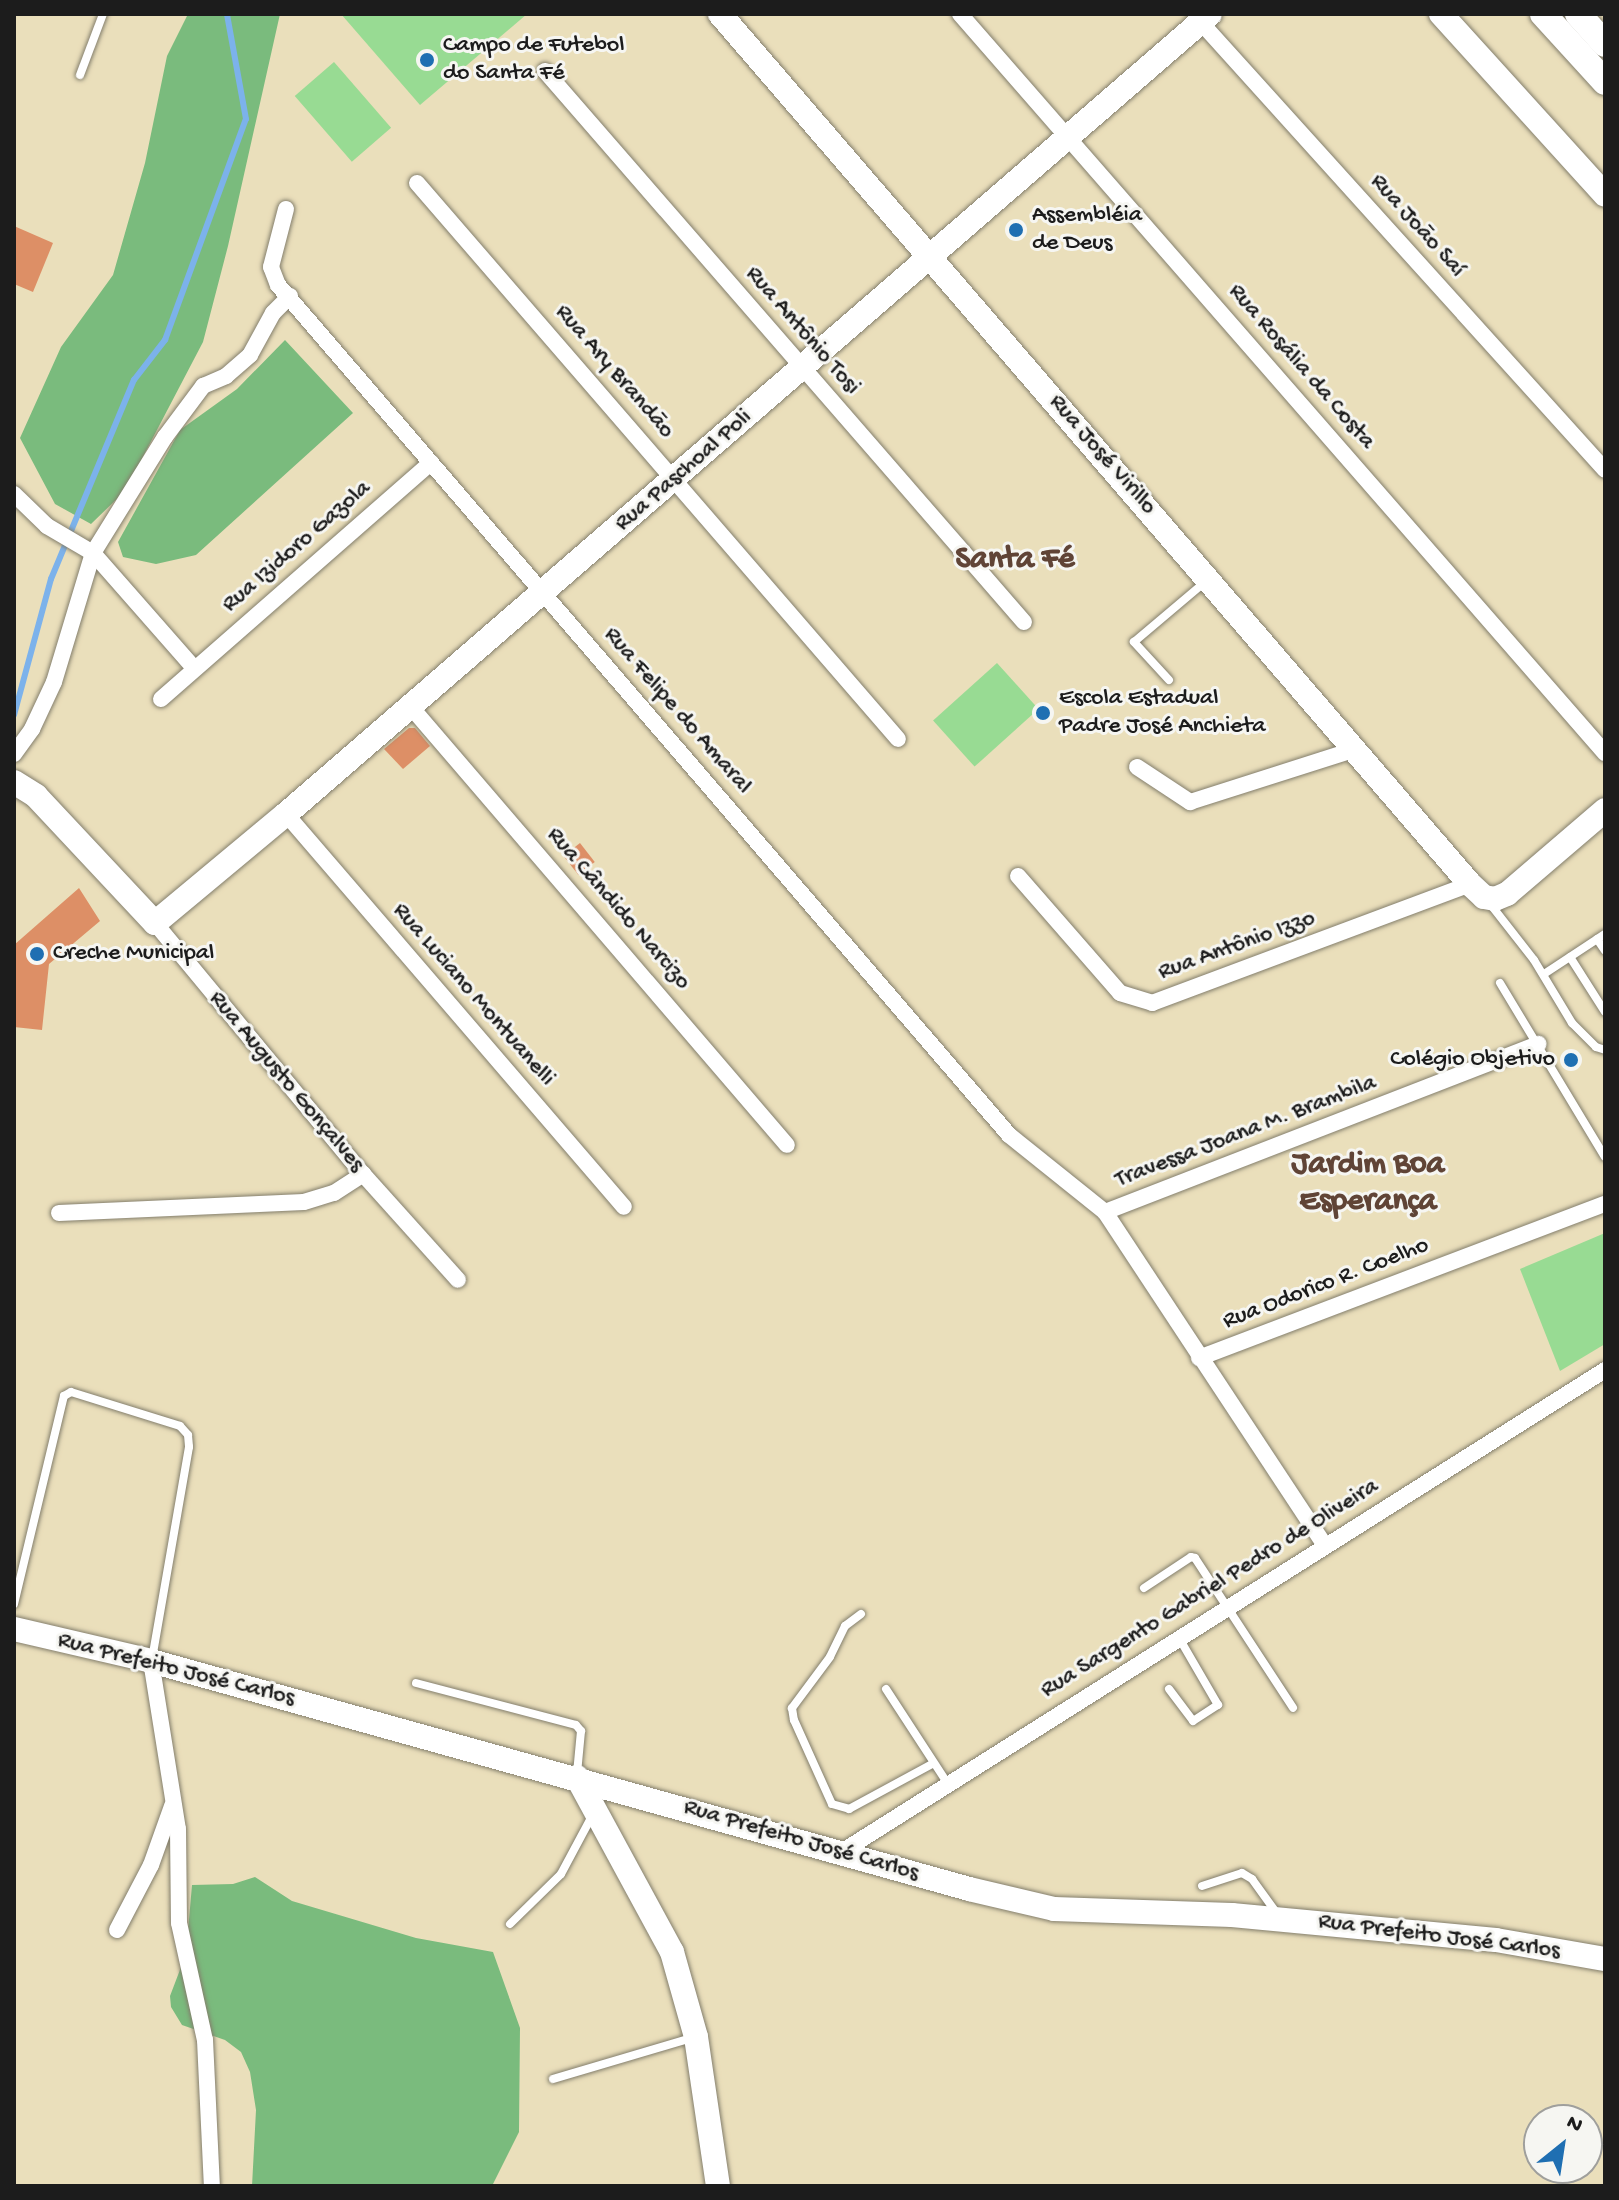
<!DOCTYPE html>
<html>
<head>
<meta charset="utf-8">
<style>
	body { margin:0 }
	#map { position:relative; width:1619px; height:2200px; overflow:hidden; background:#eadfbb; font-family:"Gochi Hand",sans-serif }
	div>[style] { position:absolute }
	.green>* { inset:0; background:#98db93; transform-origin:0 0 }
	.forest>* { inset:0; background:#7abb7d }
	.stream>* { height:6px; margin:-3px; padding:0 3px; transform-origin:3px; border-radius:3px; background:#7cb2eb }
	.building>* { inset:0; background:#dd8f66; transform-origin:0 0 }
	.roads { filter:drop-shadow(0 0 2px #837e6c) drop-shadow(0 0 2px #837e6c) }
	.lane>* { height:8px; margin:-4px; padding:0 4px; transform-origin:4px; border-radius:4px; background:#fff }
	.street>* { height:16px; margin:-8px; padding:0 8px; transform-origin:8px; border-radius:8px; background:#fff }
	.secondary>* { height:24px; margin:-12px; padding:0 12px; transform-origin:12px; border-radius:12px; background:#fff }
	.primary>* { height:26px; margin:-13px; padding:0 13px; transform-origin:13px; border-radius:13px; background:#fff }
	.dots>* { width:22px; height:22px; translate:-50% -50%; box-sizing:border-box; border:4px solid #f6f6f2; border-radius:50% }
	span { translate:-50% -50%; white-space:nowrap; text-align:center; line-height:1.15; -webkit-text-stroke:6px #f6f6f2; paint-order:stroke }
	.poi-label { font-size:24px; color:#1c1c1c }
	.left { translate:0 -50%; text-align:left }
	.right { translate:-100% -50%; text-align:right }
	.street-label { font-size:24px; color:#1c1c1c }
	.district-label { font-size:32px; color:#604436; font-weight:700 }
	.frame { position:absolute; inset:0; border:16px solid #1c1c1c; pointer-events:none }
	.north { position:absolute; left:1523px; top:2104px; width:80px; height:80px; box-sizing:border-box; background:#f6f6f2; border:2px solid #9f9f9c; border-radius:50%; rotate:30deg; font-size:22px; font-weight:700; line-height:32px; text-align:center; color:#1c1c1c }
	.north::after { content:''; display:block; margin:auto; width:28px; height:36px; background:#1f6fb2; clip-path:polygon(50% 0,100% 100%,50% 72%,0 100%) }
</style>
</head>
<body>
<div id="map">
	<div class="green">
		<div style="clip-path:polygon(341px 14px,527px 14px,420px 105px)"></div>
		<div style="left:334px;top:62px;width:87px;height:52px;rotate:49deg"></div>
		<div style="left:997px;top:663px;width:62px;height:86px;rotate:48deg"></div>
		<div style="clip-path:polygon(1605px 1233px,1605px 1344px,1560px 1371px,1520px 1269px)"></div>
	</div>
	<div class="forest">
		<div style="clip-path:polygon(188px 14px,280px 14px,228px 246px,203px 342px,125px 491px,91px 524px,55px 504px,20px 438px,61px 347px,113px 275px,145px 163px,167px 56px)"></div>
		<div style="clip-path:polygon(285px 340px,353px 413px,196px 555px,156px 564px,123px 557px,118px 542px,180px 430px,237px 389px)"></div>
		<div style="clip-path:polygon(255px 1877px,292px 1901px,416px 1938px,493px 1952px,520px 2028px,519px 2132px,492px 2186px,252px 2186px,256px 2110px,250px 2072px,241px 2052px,225px 2040px,182px 2025px,171px 2007px,170px 1996px,186px 1954px,192px 1885px,233px 1884px)"></div>
	</div>
	<div class="stream">
		<div style="left:14px;top:715px;width:141px;rotate:-74.8deg"></div>
		<div style="left:51px;top:579px;width:216px;rotate:-67.4deg"></div>
		<div style="left:134px;top:380px;width:51px;rotate:-52.2deg"></div>
		<div style="left:165px;top:340px;width:235px;rotate:-69.9deg"></div>
		<div style="left:246px;top:119px;width:107px;rotate:-100.3deg"></div>
	</div>
	<div class="building">
		<div style="clip-path:polygon(14px 226px,53px 243px,33px 292px,14px 284px)"></div>
		<div style="clip-path:polygon(409px 728px,415px 728px,430px 746px,403px 769px,384px 749px)"></div>
		<div style="left:580px;top:843px;width:24px;height:21px;rotate:52deg"></div>
		<div style="clip-path:polygon(79px 888px,100px 921px,49px 964px,42px 1030px,14px 1027px,14px 945px)"></div>
	</div>
	<div class="roads">
		<div class="lane">
			<div style="left:80px;top:75px;width:65px;rotate:-69.3deg"></div>
			<div style="left:1169px;top:680px;width:52px;rotate:-132.6deg"></div>
			<div style="left:1134px;top:642px;width:93px;rotate:-40.2deg"></div>
			<div style="left:1491px;top:905px;width:70px;rotate:52deg"></div>
			<div style="left:1534px;top:960px;width:74px;rotate:58.9deg"></div>
			<div style="left:1572px;top:1023px;width:34px;rotate:45deg"></div>
			<div style="left:1596px;top:1047px;width:9px;rotate:18deg"></div>
			<div style="left:1597px;top:939px;width:14px;rotate:56deg"></div>
			<div style="left:1570px;top:957px;width:65px;rotate:57.5deg"></div>
			<div style="left:1544px;top:974px;width:73px;rotate:-33.3deg"></div>
			<div style="left:1500px;top:983px;width:203px;rotate:58.9deg"></div>
			<div style="left:1144px;top:1588px;width:56px;rotate:-33.4deg"></div>
			<div style="left:1191px;top:1557px;width:4px;rotate:14deg"></div>
			<div style="left:1195px;top:1558px;width:179px;rotate:56.8deg"></div>
			<div style="left:14px;top:1604px;width:214px;rotate:-76.5deg"></div>
			<div style="left:64px;top:1396px;width:8px;rotate:-30deg"></div>
			<div style="left:71px;top:1392px;width:114px;rotate:17.3deg"></div>
			<div style="left:180px;top:1426px;width:12px;rotate:48deg"></div>
			<div style="left:188px;top:1435px;width:12px;rotate:85deg"></div>
			<div style="left:189px;top:1447px;width:214px;rotate:99.9deg"></div>
			<div style="left:861px;top:1614px;width:20px;rotate:143deg"></div>
			<div style="left:845px;top:1626px;width:34px;rotate:116deg"></div>
			<div style="left:830px;top:1657px;width:64px;rotate:126.7deg"></div>
			<div style="left:792px;top:1708px;width:12px;rotate:81deg"></div>
			<div style="left:794px;top:1720px;width:92px;rotate:65.7deg"></div>
			<div style="left:832px;top:1804px;width:18px;rotate:16deg"></div>
			<div style="left:849px;top:1809px;width:94px;rotate:-28.5deg"></div>
			<div style="left:416px;top:1683px;width:165px;rotate:14.7deg"></div>
			<div style="left:576px;top:1725px;width:8px;rotate:50deg"></div>
			<div style="left:581px;top:1731px;width:42px;rotate:95.4deg"></div>
			<div style="left:886px;top:1689px;width:113px;rotate:56.9deg"></div>
			<div style="left:1169px;top:1689px;width:40px;rotate:53deg"></div>
			<div style="left:1193px;top:1721px;width:30px;rotate:-33deg"></div>
			<div style="left:1218px;top:1705px;width:78px;rotate:-120.2deg"></div>
			<div style="left:1202px;top:1886px;width:42px;rotate:-18deg"></div>
			<div style="left:1242px;top:1873px;width:12px;rotate:31deg"></div>
			<div style="left:1252px;top:1879px;width:44px;rotate:54.2deg"></div>
			<div style="left:510px;top:1924px;width:71px;rotate:-44.4deg"></div>
			<div style="left:561px;top:1874px;width:66px;rotate:-61.9deg"></div>
			<div style="left:553px;top:2079px;width:148px;rotate:-16.5deg"></div>
		</div>
		<div class="street">
			<div style="left:960px;top:14px;width:981px;rotate:48.89deg"></div>
			<div style="left:1196px;top:17px;width:610px;rotate:47.92deg"></div>
			<div style="left:545px;top:71px;width:730px;rotate:49deg"></div>
			<div style="left:417px;top:183px;width:735px;rotate:49.14deg"></div>
			<div style="left:286px;top:209px;width:60px;rotate:104.5deg"></div>
			<div style="left:271px;top:267px;width:19px;rotate:69deg"></div>
			<div style="left:278px;top:285px;width:1121px;rotate:49.3deg"></div>
			<div style="left:1009px;top:1135px;width:123px;rotate:38.7deg"></div>
			<div style="left:1105px;top:1212px;width:398px;rotate:56.6deg"></div>
			<div style="left:14px;top:494px;width:46px;rotate:44.1deg"></div>
			<div style="left:47px;top:526px;width:53px;rotate:30.4deg"></div>
			<div style="left:93px;top:553px;width:153px;rotate:48.7deg"></div>
			<div style="left:161px;top:699px;width:359px;rotate:-41.2deg"></div>
			<div style="left:411px;top:707px;width:577px;rotate:49.36deg"></div>
			<div style="left:14px;top:754px;width:31px;rotate:-54deg"></div>
			<div style="left:32px;top:729px;width:52px;rotate:-64.9deg"></div>
			<div style="left:54px;top:682px;width:135px;rotate:-73.2deg"></div>
			<div style="left:93px;top:553px;width:137px;rotate:-58.2deg"></div>
			<div style="left:165px;top:437px;width:64px;rotate:-53.3deg"></div>
			<div style="left:203px;top:386px;width:25px;rotate:-23deg"></div>
			<div style="left:226px;top:376px;width:32px;rotate:-41deg"></div>
			<div style="left:250px;top:355px;width:48px;rotate:-61.3deg"></div>
			<div style="left:273px;top:313px;width:24px;rotate:-45deg"></div>
			<div style="left:1137px;top:767px;width:64px;rotate:33.4deg"></div>
			<div style="left:1190px;top:802px;width:174px;rotate:-17.7deg"></div>
			<div style="left:286px;top:814px;width:518px;rotate:49.3deg"></div>
			<div style="left:1018px;top:876px;width:155px;rotate:48.9deg"></div>
			<div style="left:1120px;top:993px;width:34px;rotate:17deg"></div>
			<div style="left:1152px;top:1003px;width:340px;rotate:-20.5deg"></div>
			<div style="left:155px;top:923px;width:326px;rotate:50.4deg"></div>
			<div style="left:363px;top:1174px;width:142px;rotate:48.1deg"></div>
			<div style="left:1105px;top:1212px;width:465px;rotate:-21.2deg"></div>
			<div style="left:59px;top:1213px;width:245px;rotate:-2.6deg"></div>
			<div style="left:304px;top:1202px;width:31px;rotate:-17deg"></div>
			<div style="left:334px;top:1193px;width:35px;rotate:-33deg"></div>
			<div style="left:1199px;top:1358px;width:434px;rotate:-20.8deg"></div>
			<div style="left:151px;top:1661px;width:170px;rotate:80.9deg"></div>
			<div style="left:178px;top:1829px;width:94px;rotate:89.4deg"></div>
			<div style="left:179px;top:1923px;width:120px;rotate:77.5deg"></div>
			<div style="left:205px;top:2040px;width:146px;rotate:87.3deg"></div>
			<div style="left:843px;top:1851px;width:901px;rotate:-32.26deg"></div>
			<div style="left:117px;top:1930px;width:73px;rotate:-62.4deg"></div>
			<div style="left:151px;top:1865px;width:63px;rotate:-70.4deg"></div>
		</div>
		<div class="secondary">
			<div style="left:720px;top:14px;width:1149px;rotate:49.24deg"></div>
			<div style="left:1470px;top:884px;width:19px;rotate:43deg"></div>
			<div style="left:1484px;top:897px;width:11px;rotate:10deg"></div>
			<div style="left:1495px;top:899px;width:13px;rotate:-23deg"></div>
			<div style="left:1507px;top:894px;width:129px;rotate:-40.6deg"></div>
			<div style="left:1441px;top:14px;width:244px;rotate:47.8deg"></div>
			<div style="left:14px;top:782px;width:26px;rotate:32deg"></div>
			<div style="left:36px;top:796px;width:174px;rotate:46.9deg"></div>
			<div style="left:155px;top:923px;width:170px;rotate:-39.8deg"></div>
			<div style="left:286px;top:814px;width:1222px;rotate:-40.89deg"></div>
			<div style="left:14px;top:1629px;width:141px;rotate:13.1deg"></div>
			<div style="left:151px;top:1661px;width:849px;rotate:15.57deg"></div>
			<div style="left:969px;top:1889px;width:87px;rotate:13.2deg"></div>
			<div style="left:1054px;top:1909px;width:178px;rotate:1.9deg"></div>
			<div style="left:1232px;top:1915px;width:265px;rotate:5.4deg"></div>
			<div style="left:1496px;top:1940px;width:111px;rotate:9.9deg"></div>
			<div style="left:577px;top:1777px;width:199px;rotate:61.5deg"></div>
			<div style="left:672px;top:1952px;width:88px;rotate:74.2deg"></div>
			<div style="left:696px;top:2037px;width:151px;rotate:81.6deg"></div>
		</div>
		<div class="primary">
			<div style="left:1543px;top:14px;width:92px;rotate:47.6deg"></div>
			<div style="left:1578px;top:14px;width:40px;rotate:48deg"></div>
		</div>
	</div>
	<div class="dots">
		<div style="left:427px;top:60px;background:#1f6fb2"></div>
		<div style="left:1016px;top:230px;background:#1f6fb2"></div>
		<div style="left:1043px;top:713px;background:#1f6fb2"></div>
		<div style="left:37px;top:954px;background:#1f6fb2"></div>
		<div style="left:1571px;top:1060px;background:#1f6fb2"></div>
	</div>
	<div class="poi-label">
		<span class="left" style="left:443px;top:60px">Campo de Futebol<br>do Santa Fé</span>
		<span class="left" style="left:1032px;top:230px">Assembléia<br>de Deus</span>
		<span class="left" style="left:1059px;top:713px">Escola Estadual<br>Padre José Anchieta</span>
		<span class="left" style="left:53px;top:954px">Creche Municipal</span>
		<span class="right" style="left:1555px;top:1060px">Colégio Objetivo</span>
	</div>
	<div class="street-label">
		<span style="left:1417px;top:226px;rotate:48deg">Rua João Saí</span>
		<span style="left:802px;top:331px;rotate:49deg">Rua Antônio Tosi</span>
		<span style="left:1301px;top:367px;rotate:49deg">Rua Rosália da Costa</span>
		<span style="left:614px;top:372px;rotate:49deg">Rua Ary Brandão</span>
		<span style="left:1102px;top:455px;rotate:49deg">Rua José Virillo</span>
		<span style="left:684px;top:471px;rotate:-41deg">Rua Paschoal Poli</span>
		<span style="left:297px;top:547px;rotate:-41deg">Rua Izidoro Gazola</span>
		<span style="left:677px;top:711px;rotate:49deg">Rua Felipe do Amaral</span>
		<span style="left:618px;top:909px;rotate:49deg">Rua Cândido Narcizo</span>
		<span style="left:1237px;top:946px;rotate:-20deg">Rua Antônio Izzo</span>
		<span style="left:473px;top:995px;rotate:49deg">Rua Luciano Montuanelli</span>
		<span style="left:286px;top:1082px;rotate:50deg">Rua Augusto Gonçalves</span>
		<span style="left:1246px;top:1132px;rotate:-21deg">Travessa Joana M. Brambila</span>
		<span style="left:1326px;top:1284px;rotate:-21deg">Rua Odorico R. Coelho</span>
		<span style="left:1210px;top:1589px;rotate:-32deg">Rua Sargento Gabriel Pedro de Oliveira</span>
		<span style="left:176px;top:1670px;rotate:14deg">Rua Prefeito José Carlos</span>
		<span style="left:801px;top:1841px;rotate:16deg">Rua Prefeito José Carlos</span>
		<span style="left:1439px;top:1937px;rotate:7deg">Rua Prefeito José Carlos</span>
	</div>
	<div class="district-label">
		<span style="left:1015px;top:560px">Santa Fé</span>
		<span style="left:1368px;top:1184px">Jardim Boa<br>Esperança</span>
	</div>
	<div class="frame"></div>
	<div class="north">N</div>
</div>
</body>
</html>
